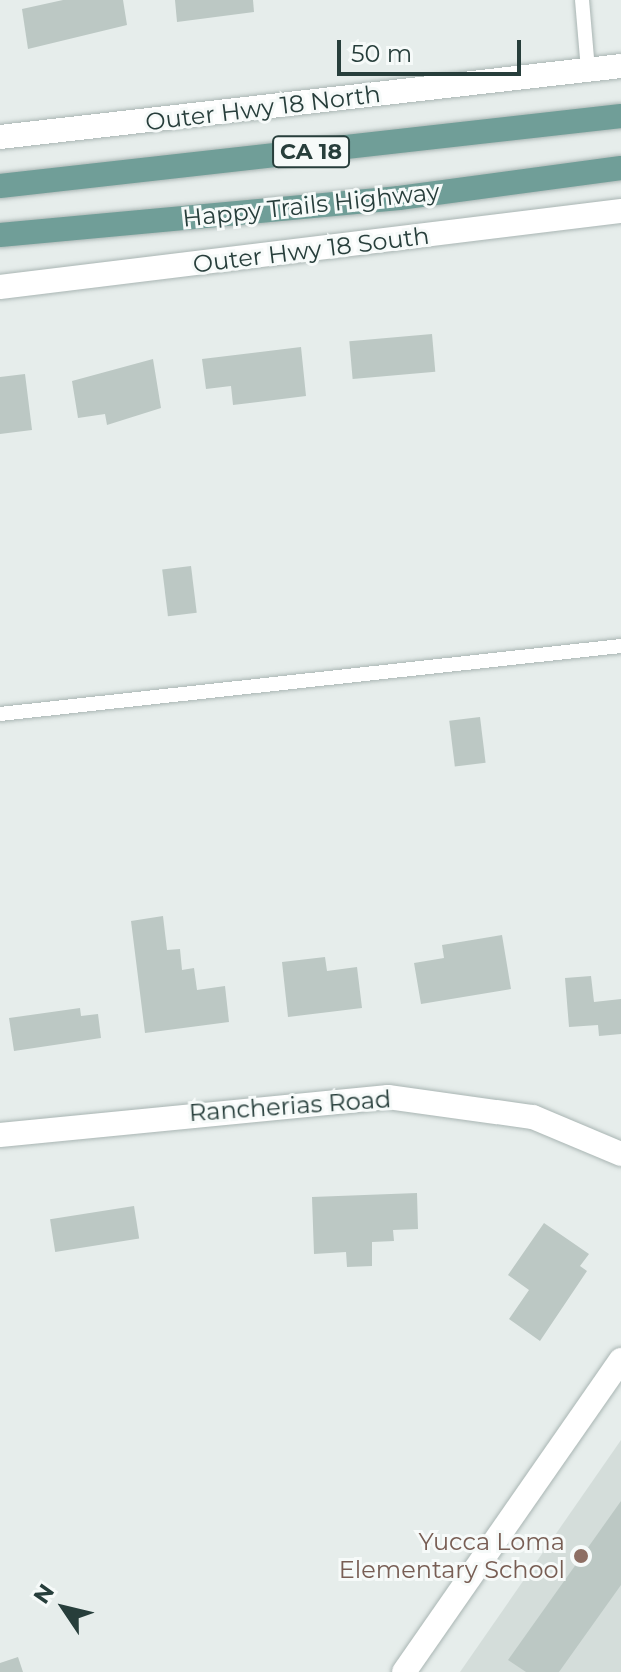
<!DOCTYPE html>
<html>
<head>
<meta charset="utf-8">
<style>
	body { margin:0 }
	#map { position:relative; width:621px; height:1672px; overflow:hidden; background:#e6edeb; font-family:Montserrat,sans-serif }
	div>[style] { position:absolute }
	.built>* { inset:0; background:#d4ddda }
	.building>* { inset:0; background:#bcc8c4; transform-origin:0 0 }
	.roads { filter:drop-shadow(0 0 2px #a9b5b3) drop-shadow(0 0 2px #a9b5b3) }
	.service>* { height:14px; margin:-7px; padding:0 7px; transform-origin:7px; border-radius:7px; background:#fff }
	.tertiary>* { height:24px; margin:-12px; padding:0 12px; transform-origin:12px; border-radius:12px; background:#fff }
	.secondary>* { height:24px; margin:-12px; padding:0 12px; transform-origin:12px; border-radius:12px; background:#fff }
	.primary>* { height:24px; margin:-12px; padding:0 12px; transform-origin:12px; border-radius:12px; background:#709e98 }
	.dots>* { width:22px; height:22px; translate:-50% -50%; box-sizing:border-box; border:4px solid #f6faf9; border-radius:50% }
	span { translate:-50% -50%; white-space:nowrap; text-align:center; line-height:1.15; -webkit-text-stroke:6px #f6faf9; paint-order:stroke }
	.shield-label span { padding:2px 6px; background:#f6faf9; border:2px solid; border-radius:6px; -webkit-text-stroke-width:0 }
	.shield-label { font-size:22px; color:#273e3b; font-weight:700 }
	.street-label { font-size:24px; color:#273e3b }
	.education-label { font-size:24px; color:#785e54 }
	.right { translate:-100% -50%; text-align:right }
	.north { position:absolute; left:24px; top:1568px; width:80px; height:80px; -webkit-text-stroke:6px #f6faf9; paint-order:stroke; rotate:305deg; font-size:22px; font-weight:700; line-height:32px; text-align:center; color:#273e3b }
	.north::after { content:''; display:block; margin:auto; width:28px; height:36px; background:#273e3b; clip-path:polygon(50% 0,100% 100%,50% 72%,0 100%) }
	.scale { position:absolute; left:337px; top:40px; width:184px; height:36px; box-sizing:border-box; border:4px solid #273e3b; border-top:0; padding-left:10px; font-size:24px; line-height:28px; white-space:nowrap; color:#273e3b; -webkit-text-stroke:6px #f6faf9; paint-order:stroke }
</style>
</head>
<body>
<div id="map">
	<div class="built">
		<div style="clip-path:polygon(621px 1440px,621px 1672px,460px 1672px)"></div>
	</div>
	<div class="building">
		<div style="clip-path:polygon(63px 0,123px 0,127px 25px,28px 49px,22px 9px)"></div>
		<div style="clip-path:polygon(175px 0,253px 0,254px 12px,177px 22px)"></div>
		<div style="left:432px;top:334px;width:38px;height:83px;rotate:85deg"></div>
		<div style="clip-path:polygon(301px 347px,306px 396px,233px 405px,231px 386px,206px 389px,202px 359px)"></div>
		<div style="clip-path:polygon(153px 359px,161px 408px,107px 425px,105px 414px,78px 418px,72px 381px)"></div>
		<div style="clip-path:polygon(25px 374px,32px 430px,0 434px,0 377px)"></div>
		<div style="left:191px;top:566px;width:47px;height:29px;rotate:83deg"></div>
		<div style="left:480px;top:717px;width:46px;height:31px;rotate:83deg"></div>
		<div style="clip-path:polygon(163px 916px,167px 950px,180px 949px,182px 970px,194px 968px,197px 990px,225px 986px,229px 1022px,145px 1033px,131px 921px)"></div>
		<div style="clip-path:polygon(502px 935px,511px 989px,421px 1004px,414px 963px,444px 958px,442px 945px)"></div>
		<div style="clip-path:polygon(325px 957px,327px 971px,357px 967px,362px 1008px,288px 1017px,282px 962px)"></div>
		<div style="clip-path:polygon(591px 976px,594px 1002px,621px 999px,621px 1034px,599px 1036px,598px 1025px,569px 1027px,565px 978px)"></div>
		<div style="clip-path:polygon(80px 1008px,81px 1016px,98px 1014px,101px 1038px,14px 1051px,9px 1018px)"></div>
		<div style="clip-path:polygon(417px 1193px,418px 1229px,393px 1230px,394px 1241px,372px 1242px,372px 1266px,347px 1267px,346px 1252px,314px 1254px,312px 1197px)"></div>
		<div style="left:134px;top:1206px;width:33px;height:85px;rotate:81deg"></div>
		<div style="clip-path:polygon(544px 1223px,589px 1254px,580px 1266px,587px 1271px,540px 1341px,509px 1319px,529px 1290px,508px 1275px)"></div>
		<div style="clip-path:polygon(621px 1501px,621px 1585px,559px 1672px,526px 1672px,508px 1660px)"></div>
		<div style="clip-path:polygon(18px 1657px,23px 1672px,0 1672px,0 1663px)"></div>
	</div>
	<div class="roads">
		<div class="service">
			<div style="left:582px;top:0;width:70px;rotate:85.1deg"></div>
			<div style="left:0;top:714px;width:625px;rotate:-6.25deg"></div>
		</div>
		<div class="tertiary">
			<div style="left:0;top:137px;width:625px;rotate:-6.52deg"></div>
			<div style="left:0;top:287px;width:626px;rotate:-6.98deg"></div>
			<div style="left:0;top:1135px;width:390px;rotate:-5.6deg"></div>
			<div style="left:388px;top:1097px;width:146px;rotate:7.9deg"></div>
			<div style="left:533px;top:1117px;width:95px;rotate:22.8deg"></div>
		</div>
		<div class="secondary">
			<div style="left:404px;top:1672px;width:380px;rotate:-55.2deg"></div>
		</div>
		<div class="primary">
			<div style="left:0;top:186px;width:625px;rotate:-6.43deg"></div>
			<div style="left:0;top:235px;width:401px;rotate:-5.3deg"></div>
			<div style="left:399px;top:198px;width:224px;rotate:-7.7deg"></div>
		</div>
	</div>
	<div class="dots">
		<div style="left:581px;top:1556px;background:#8d6e63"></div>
	</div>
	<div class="shield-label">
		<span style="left:311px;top:152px">CA 18</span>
	</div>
	<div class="street-label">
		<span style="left:263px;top:108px;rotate:-7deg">Outer Hwy 18 North</span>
		<span style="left:311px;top:205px;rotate:-6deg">Happy Trails Highway</span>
		<span style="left:311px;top:250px;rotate:-7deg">Outer Hwy 18 South</span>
		<span style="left:290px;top:1106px;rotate:-4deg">Rancherias Road</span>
	</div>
	<div class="education-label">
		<span class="right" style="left:565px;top:1556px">Yucca Loma<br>Elementary School</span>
	</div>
	<div class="north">N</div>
	<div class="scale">50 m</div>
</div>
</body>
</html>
